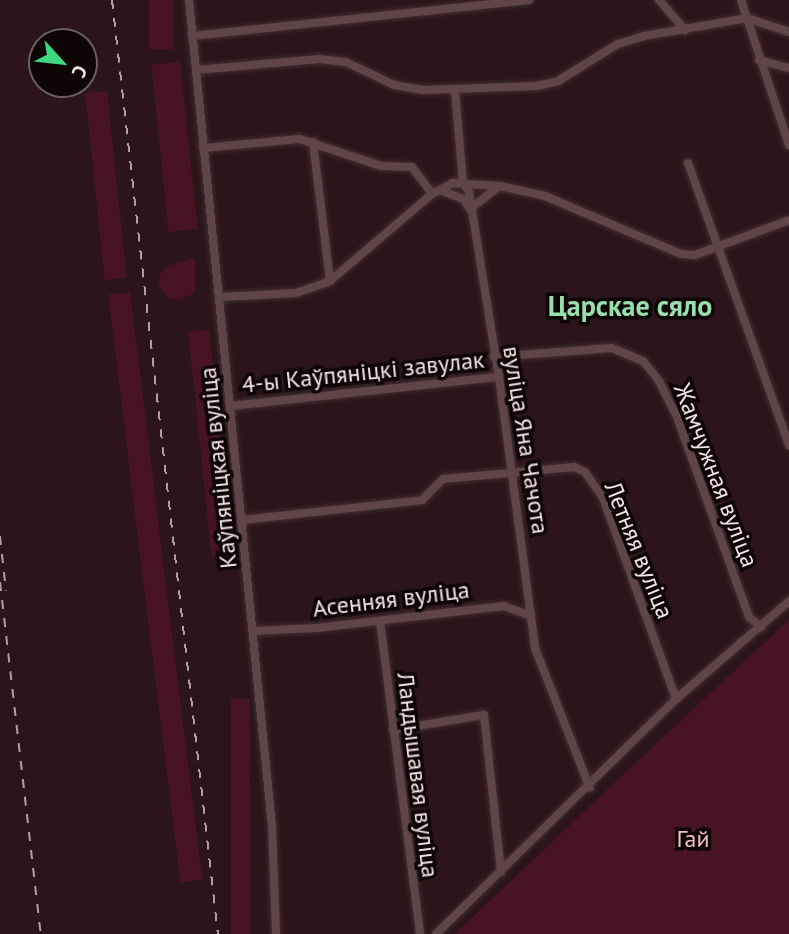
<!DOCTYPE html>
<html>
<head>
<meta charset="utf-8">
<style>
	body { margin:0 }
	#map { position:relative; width:789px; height:934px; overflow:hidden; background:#2c151a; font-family:"PT Sans",sans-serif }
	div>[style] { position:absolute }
	.green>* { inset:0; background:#481423; transform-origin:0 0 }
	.roads { filter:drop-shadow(0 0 2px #402f33) drop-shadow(0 0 2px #402f33) }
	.street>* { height:8px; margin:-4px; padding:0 4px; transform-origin:4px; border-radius:4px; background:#5f454a }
	.rail>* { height:2px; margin-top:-1px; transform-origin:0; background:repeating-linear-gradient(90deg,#b19ea2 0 9px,transparent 0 18px) }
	span { translate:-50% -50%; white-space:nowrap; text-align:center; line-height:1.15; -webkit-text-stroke:7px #0e0506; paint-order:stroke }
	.street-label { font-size:24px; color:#f4e3e6 }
	.park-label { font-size:24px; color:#f1bfc8 }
	.quarter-label { font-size:28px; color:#98dfad; font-weight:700 }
	.north { position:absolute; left:28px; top:28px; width:70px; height:70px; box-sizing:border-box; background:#0e0506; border:2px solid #6a5e60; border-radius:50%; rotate:117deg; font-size:19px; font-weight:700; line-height:28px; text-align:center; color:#f4e3e6 }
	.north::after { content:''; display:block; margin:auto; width:24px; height:32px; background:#3cd77e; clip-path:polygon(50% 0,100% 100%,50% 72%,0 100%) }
</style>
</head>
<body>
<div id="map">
	<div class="green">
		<div style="left:149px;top:0;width:24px;height:49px"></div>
		<div style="left:180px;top:62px;width:168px;height:29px;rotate:84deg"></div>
		<div style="left:107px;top:91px;width:188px;height:22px;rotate:84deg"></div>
		<div style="clip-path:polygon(195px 258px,195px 293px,180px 300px,168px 298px,159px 286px,160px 274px,167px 266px)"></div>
		<div style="left:130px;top:292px;width:592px;height:22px;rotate:83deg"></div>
		<div style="left:209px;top:330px;width:225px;height:21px;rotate:84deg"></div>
		<div style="clip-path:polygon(789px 620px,789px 934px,455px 934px,611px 786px)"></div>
		<div style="left:231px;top:699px;width:19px;height:236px"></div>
	</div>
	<div class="roads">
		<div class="street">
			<div style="left:189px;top:0;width:829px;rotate:84.26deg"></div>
			<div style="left:272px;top:825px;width:109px;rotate:87.9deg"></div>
			<div style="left:659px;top:0;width:40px;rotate:49deg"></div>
			<div style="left:741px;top:0;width:153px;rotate:71.7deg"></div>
			<div style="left:192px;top:36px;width:339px;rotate:-6.1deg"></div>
			<div style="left:759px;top:60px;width:31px;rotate:15deg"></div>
			<div style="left:196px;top:70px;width:124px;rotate:-5.1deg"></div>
			<div style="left:320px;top:59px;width:26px;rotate:7deg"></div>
			<div style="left:346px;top:62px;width:53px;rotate:25.6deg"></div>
			<div style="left:394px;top:85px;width:29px;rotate:10deg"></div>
			<div style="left:423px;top:90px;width:114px;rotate:-2deg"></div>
			<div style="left:537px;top:86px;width:22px;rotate:-13deg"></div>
			<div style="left:558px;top:81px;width:70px;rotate:-31.7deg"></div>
			<div style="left:618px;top:44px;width:27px;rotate:-17deg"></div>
			<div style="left:644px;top:36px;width:105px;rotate:-9.9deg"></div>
			<div style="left:747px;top:18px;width:44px;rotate:18.4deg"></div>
			<div style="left:455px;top:91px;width:91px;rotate:85deg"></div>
			<div style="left:463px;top:182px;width:12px;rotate:59deg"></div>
			<div style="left:469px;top:192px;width:187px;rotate:80.8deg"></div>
			<div style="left:499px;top:377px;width:273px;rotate:82.4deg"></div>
			<div style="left:535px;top:648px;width:150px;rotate:68.6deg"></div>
			<div style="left:313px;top:142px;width:140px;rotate:83deg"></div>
			<div style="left:203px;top:148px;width:97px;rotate:-5.3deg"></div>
			<div style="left:300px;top:139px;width:85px;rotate:18.4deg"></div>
			<div style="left:381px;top:166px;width:31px;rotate:2deg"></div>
			<div style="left:412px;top:167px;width:34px;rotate:53deg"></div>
			<div style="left:688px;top:163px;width:300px;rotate:70.3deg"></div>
			<div style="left:440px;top:190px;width:25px;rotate:21deg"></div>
			<div style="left:463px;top:199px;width:12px;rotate:55deg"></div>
			<div style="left:470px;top:209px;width:36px;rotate:-38deg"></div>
			<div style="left:221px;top:297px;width:75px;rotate:-3.1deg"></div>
			<div style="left:296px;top:293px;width:36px;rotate:-19deg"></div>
			<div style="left:330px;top:281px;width:134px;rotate:-40.5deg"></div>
			<div style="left:432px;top:194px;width:24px;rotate:-28deg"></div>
			<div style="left:453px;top:183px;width:47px;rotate:3.7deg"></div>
			<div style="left:500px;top:186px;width:46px;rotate:12.5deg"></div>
			<div style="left:545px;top:196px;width:148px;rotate:23.1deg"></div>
			<div style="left:681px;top:254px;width:14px;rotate:4deg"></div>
			<div style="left:695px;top:255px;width:100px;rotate:-20.4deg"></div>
			<div style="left:494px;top:357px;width:118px;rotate:-4.4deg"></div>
			<div style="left:612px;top:348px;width:34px;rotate:23deg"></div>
			<div style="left:643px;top:361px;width:26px;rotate:51deg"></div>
			<div style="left:659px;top:381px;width:40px;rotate:63.4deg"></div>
			<div style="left:677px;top:417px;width:213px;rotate:70.2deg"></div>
			<div style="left:749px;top:617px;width:16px;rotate:40deg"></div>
			<div style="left:230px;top:406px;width:271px;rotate:-6.2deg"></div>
			<div style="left:242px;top:520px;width:181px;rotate:-6.3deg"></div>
			<div style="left:422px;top:500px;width:30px;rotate:-45deg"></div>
			<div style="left:443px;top:479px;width:132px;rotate:-5.2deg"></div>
			<div style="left:574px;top:467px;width:12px;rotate:24deg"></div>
			<div style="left:585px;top:472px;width:32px;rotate:55deg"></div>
			<div style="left:603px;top:498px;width:214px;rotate:70deg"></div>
			<div style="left:380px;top:621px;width:316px;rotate:82.7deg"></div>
			<div style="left:253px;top:631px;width:64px;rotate:-2.7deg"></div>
			<div style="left:317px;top:628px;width:188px;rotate:-6.7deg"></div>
			<div style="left:504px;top:606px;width:29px;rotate:20deg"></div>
			<div style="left:393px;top:730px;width:92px;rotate:-9.4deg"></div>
			<div style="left:484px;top:715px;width:158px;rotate:83.8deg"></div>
			<div style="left:436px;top:934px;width:336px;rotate:-44.4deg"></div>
			<div style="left:676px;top:699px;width:150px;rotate:-40.9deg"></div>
		</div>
	</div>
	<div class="rail">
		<div style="left:112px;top:0;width:940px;rotate:83.53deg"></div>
		<div style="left:0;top:536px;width:55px;rotate:83.8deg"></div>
		<div style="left:0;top:582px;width:354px;rotate:83.4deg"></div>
	</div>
	<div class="street-label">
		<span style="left:363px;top:372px;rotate:-6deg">4-ы Каўпяніцкі завулак</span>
		<span style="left:526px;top:440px;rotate:81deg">вуліца Яна Чачота</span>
		<span style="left:218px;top:468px;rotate:-96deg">Каўпяніцкая вуліца</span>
		<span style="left:716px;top:475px;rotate:69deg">Жамчужная вуліца</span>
		<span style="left:639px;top:550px;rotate:68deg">Летняя вуліца</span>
		<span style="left:391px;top:599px;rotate:-7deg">Асенняя вуліца</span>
		<span style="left:418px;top:775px;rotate:83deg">Ландышавая вуліца</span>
	</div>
	<div class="park-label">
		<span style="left:693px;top:839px">Гай</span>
	</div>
	<div class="quarter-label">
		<span style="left:630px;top:306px">Царскае сяло</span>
	</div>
	<div class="north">С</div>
</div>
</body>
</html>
